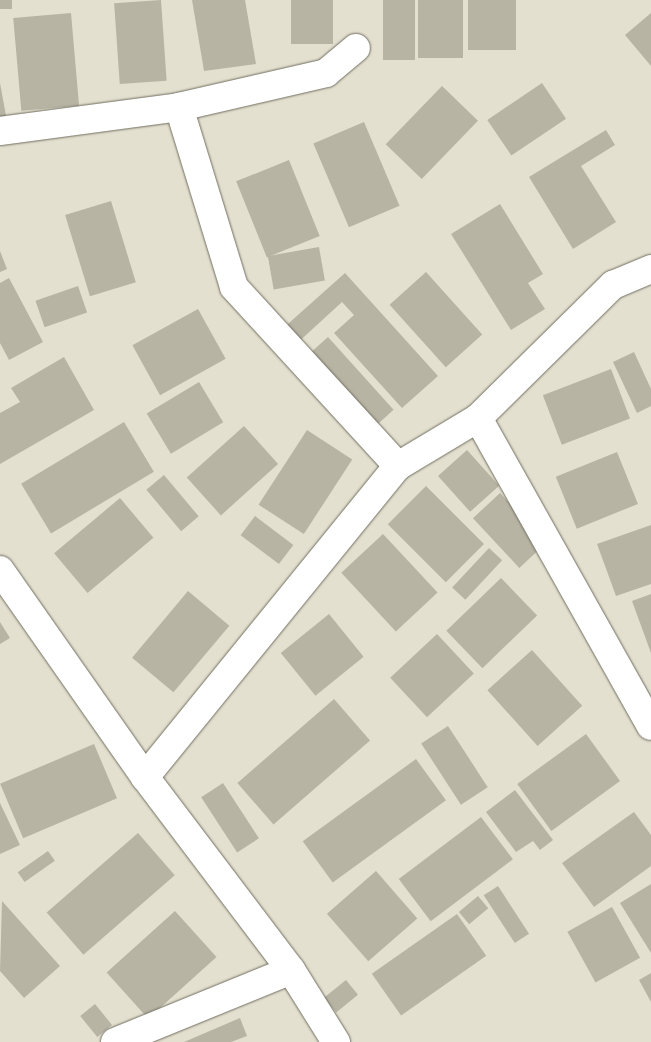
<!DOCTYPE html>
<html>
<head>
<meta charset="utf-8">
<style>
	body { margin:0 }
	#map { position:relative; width:651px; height:1042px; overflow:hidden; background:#e3e0d0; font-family:"IBM Plex Serif",serif }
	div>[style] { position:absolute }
	.building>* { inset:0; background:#b7b4a4; transform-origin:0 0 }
	.roads { filter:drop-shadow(0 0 1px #716e60) drop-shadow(0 0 1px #716e60) }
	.minor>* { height:28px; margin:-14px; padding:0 14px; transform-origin:14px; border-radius:14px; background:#fff }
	span { translate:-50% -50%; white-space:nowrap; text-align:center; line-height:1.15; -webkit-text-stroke:4px #e3e0d0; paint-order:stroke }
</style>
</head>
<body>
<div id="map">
	<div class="building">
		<div style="left:0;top:0;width:12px;height:9px"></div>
		<div style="left:161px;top:0;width:81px;height:47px;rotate:86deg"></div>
		<div style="clip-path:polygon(192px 0,245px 0,256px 64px,204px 71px)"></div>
		<div style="left:291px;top:0;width:42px;height:44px"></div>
		<div style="left:383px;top:0;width:32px;height:60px"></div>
		<div style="left:418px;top:0;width:45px;height:58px"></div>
		<div style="left:468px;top:0;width:48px;height:50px"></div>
		<div style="left:71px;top:13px;width:93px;height:58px;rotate:85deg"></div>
		<div style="clip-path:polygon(651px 13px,651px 66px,625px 35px)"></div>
		<div style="clip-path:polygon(0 83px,7px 121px,0 122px)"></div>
		<div style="left:542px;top:83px;width:43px;height:66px;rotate:56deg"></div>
		<div style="left:442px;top:86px;width:50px;height:81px;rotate:44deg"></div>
		<div style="left:364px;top:122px;width:91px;height:55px;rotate:67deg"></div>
		<div style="clip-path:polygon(606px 130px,615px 145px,581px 166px,616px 222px,573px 249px,529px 177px)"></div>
		<div style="left:289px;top:160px;width:82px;height:57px;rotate:68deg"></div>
		<div style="left:111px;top:201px;width:85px;height:48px;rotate:73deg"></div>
		<div style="clip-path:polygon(500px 204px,543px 274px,528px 283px,545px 309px,511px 330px,451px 234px)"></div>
		<div style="left:319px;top:247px;width:34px;height:52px;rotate:80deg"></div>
		<div style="clip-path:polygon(0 251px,7px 269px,0 272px)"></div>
		<div style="left:426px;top:272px;width:84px;height:49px;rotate:48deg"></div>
		<div style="clip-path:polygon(345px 273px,438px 376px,402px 408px,334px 333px,354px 315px,342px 302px,294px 346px,280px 331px)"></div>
		<div style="clip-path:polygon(9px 278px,43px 342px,9px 360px,0 343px,0 283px)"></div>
		<div style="left:78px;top:286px;width:28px;height:45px;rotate:71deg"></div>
		<div style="left:198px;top:309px;width:57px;height:75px;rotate:61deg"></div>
		<div style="left:328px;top:337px;width:98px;height:33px;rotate:48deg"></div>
		<div style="clip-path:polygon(634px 352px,651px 389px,651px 406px,637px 413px,613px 362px)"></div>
		<div style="clip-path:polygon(64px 357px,94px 410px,0 464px,0 413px,20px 402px,11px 388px)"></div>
		<div style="left:611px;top:369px;width:53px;height:73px;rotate:69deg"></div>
		<div style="left:199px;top:382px;width:47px;height:61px;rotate:59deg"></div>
		<div style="left:124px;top:422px;width:58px;height:120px;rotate:59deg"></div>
		<div style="left:244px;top:426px;width:51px;height:77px;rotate:48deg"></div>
		<div style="left:307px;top:430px;width:54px;height:89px;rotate:33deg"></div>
		<div style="left:467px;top:450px;width:48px;height:39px;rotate:48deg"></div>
		<div style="left:617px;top:452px;width:56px;height:66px;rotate:68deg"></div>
		<div style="left:164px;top:475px;width:54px;height:23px;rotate:50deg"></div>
		<div style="left:426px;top:486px;width:82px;height:54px;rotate:45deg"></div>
		<div style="left:500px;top:493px;width:68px;height:37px;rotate:47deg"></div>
		<div style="left:120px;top:498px;width:52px;height:86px;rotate:50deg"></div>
		<div style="left:255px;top:516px;width:48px;height:24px;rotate:37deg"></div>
		<div style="clip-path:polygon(651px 525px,651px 584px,616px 596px,597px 544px)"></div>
		<div style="left:383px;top:534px;width:80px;height:57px;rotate:47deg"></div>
		<div style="left:489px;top:548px;width:18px;height:54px;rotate:43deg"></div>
		<div style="left:501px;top:578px;width:52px;height:76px;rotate:46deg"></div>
		<div style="left:188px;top:591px;width:54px;height:87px;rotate:40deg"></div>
		<div style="clip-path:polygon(651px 594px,651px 653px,632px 601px)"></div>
		<div style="left:329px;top:614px;width:55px;height:62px;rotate:51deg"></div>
		<div style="clip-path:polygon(0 622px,10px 638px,0 644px)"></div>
		<div style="left:437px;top:634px;width:54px;height:64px;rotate:47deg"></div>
		<div style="left:532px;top:650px;width:75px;height:60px;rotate:48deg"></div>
		<div style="left:334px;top:699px;width:55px;height:128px;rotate:49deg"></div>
		<div style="left:448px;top:726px;width:73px;height:32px;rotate:57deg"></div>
		<div style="left:586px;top:734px;width:58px;height:85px;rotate:54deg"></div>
		<div style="left:94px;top:744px;width:59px;height:102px;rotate:67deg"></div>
		<div style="left:416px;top:759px;width:51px;height:140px;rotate:54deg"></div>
		<div style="left:223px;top:783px;width:66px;height:26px;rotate:57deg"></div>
		<div style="clip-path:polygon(515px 790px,553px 840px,540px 850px,533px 841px,516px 852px,486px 812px)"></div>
		<div style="clip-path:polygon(0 803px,20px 845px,0 854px)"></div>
		<div style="clip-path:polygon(634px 812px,651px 835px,651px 866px,594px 907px,562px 863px)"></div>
		<div style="left:481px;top:817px;width:53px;height:103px;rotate:53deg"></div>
		<div style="left:138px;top:833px;width:56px;height:121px;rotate:49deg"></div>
		<div style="left:48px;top:851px;width:12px;height:37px;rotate:55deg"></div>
		<div style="left:376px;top:871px;width:63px;height:65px;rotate:49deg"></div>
		<div style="clip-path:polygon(651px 884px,651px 953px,620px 903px)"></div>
		<div style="left:498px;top:886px;width:57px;height:17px;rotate:57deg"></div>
		<div style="left:478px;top:896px;width:16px;height:25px;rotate:50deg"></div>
		<div style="clip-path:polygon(2px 901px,60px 966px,24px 998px,0 971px)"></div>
		<div style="left:612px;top:907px;width:58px;height:51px;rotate:61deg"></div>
		<div style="left:175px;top:911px;width:62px;height:92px;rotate:48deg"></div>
		<div style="left:457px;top:914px;width:51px;height:104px;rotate:55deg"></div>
		<div style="clip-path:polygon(651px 973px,651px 1002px,639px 980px)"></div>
		<div style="left:346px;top:980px;width:19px;height:28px;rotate:51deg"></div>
		<div style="left:95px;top:1004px;width:27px;height:19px;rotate:51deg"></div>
		<div style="clip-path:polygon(240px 1018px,247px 1036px,231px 1042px,184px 1042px)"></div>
	</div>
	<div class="roads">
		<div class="minor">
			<div style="left:179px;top:107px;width:188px;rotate:73deg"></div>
			<div style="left:234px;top:287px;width:243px;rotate:47.5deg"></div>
			<div style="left:0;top:131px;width:181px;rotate:-7.6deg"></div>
			<div style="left:179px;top:107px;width:151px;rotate:-13deg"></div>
			<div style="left:326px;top:73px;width:39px;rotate:-40deg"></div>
			<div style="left:478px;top:418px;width:353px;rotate:60.7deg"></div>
			<div style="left:0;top:570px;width:253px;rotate:55deg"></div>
			<div style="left:145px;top:777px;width:242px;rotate:52.9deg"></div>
			<div style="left:291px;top:970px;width:85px;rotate:58deg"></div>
			<div style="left:145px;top:777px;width:401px;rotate:-50.9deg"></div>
			<div style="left:398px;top:466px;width:93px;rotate:-31deg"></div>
			<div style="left:478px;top:418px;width:190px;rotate:-44.6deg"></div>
			<div style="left:613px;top:285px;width:41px;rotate:-22.8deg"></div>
			<div style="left:115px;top:1042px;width:190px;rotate:-22.2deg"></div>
		</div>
	</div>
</div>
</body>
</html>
